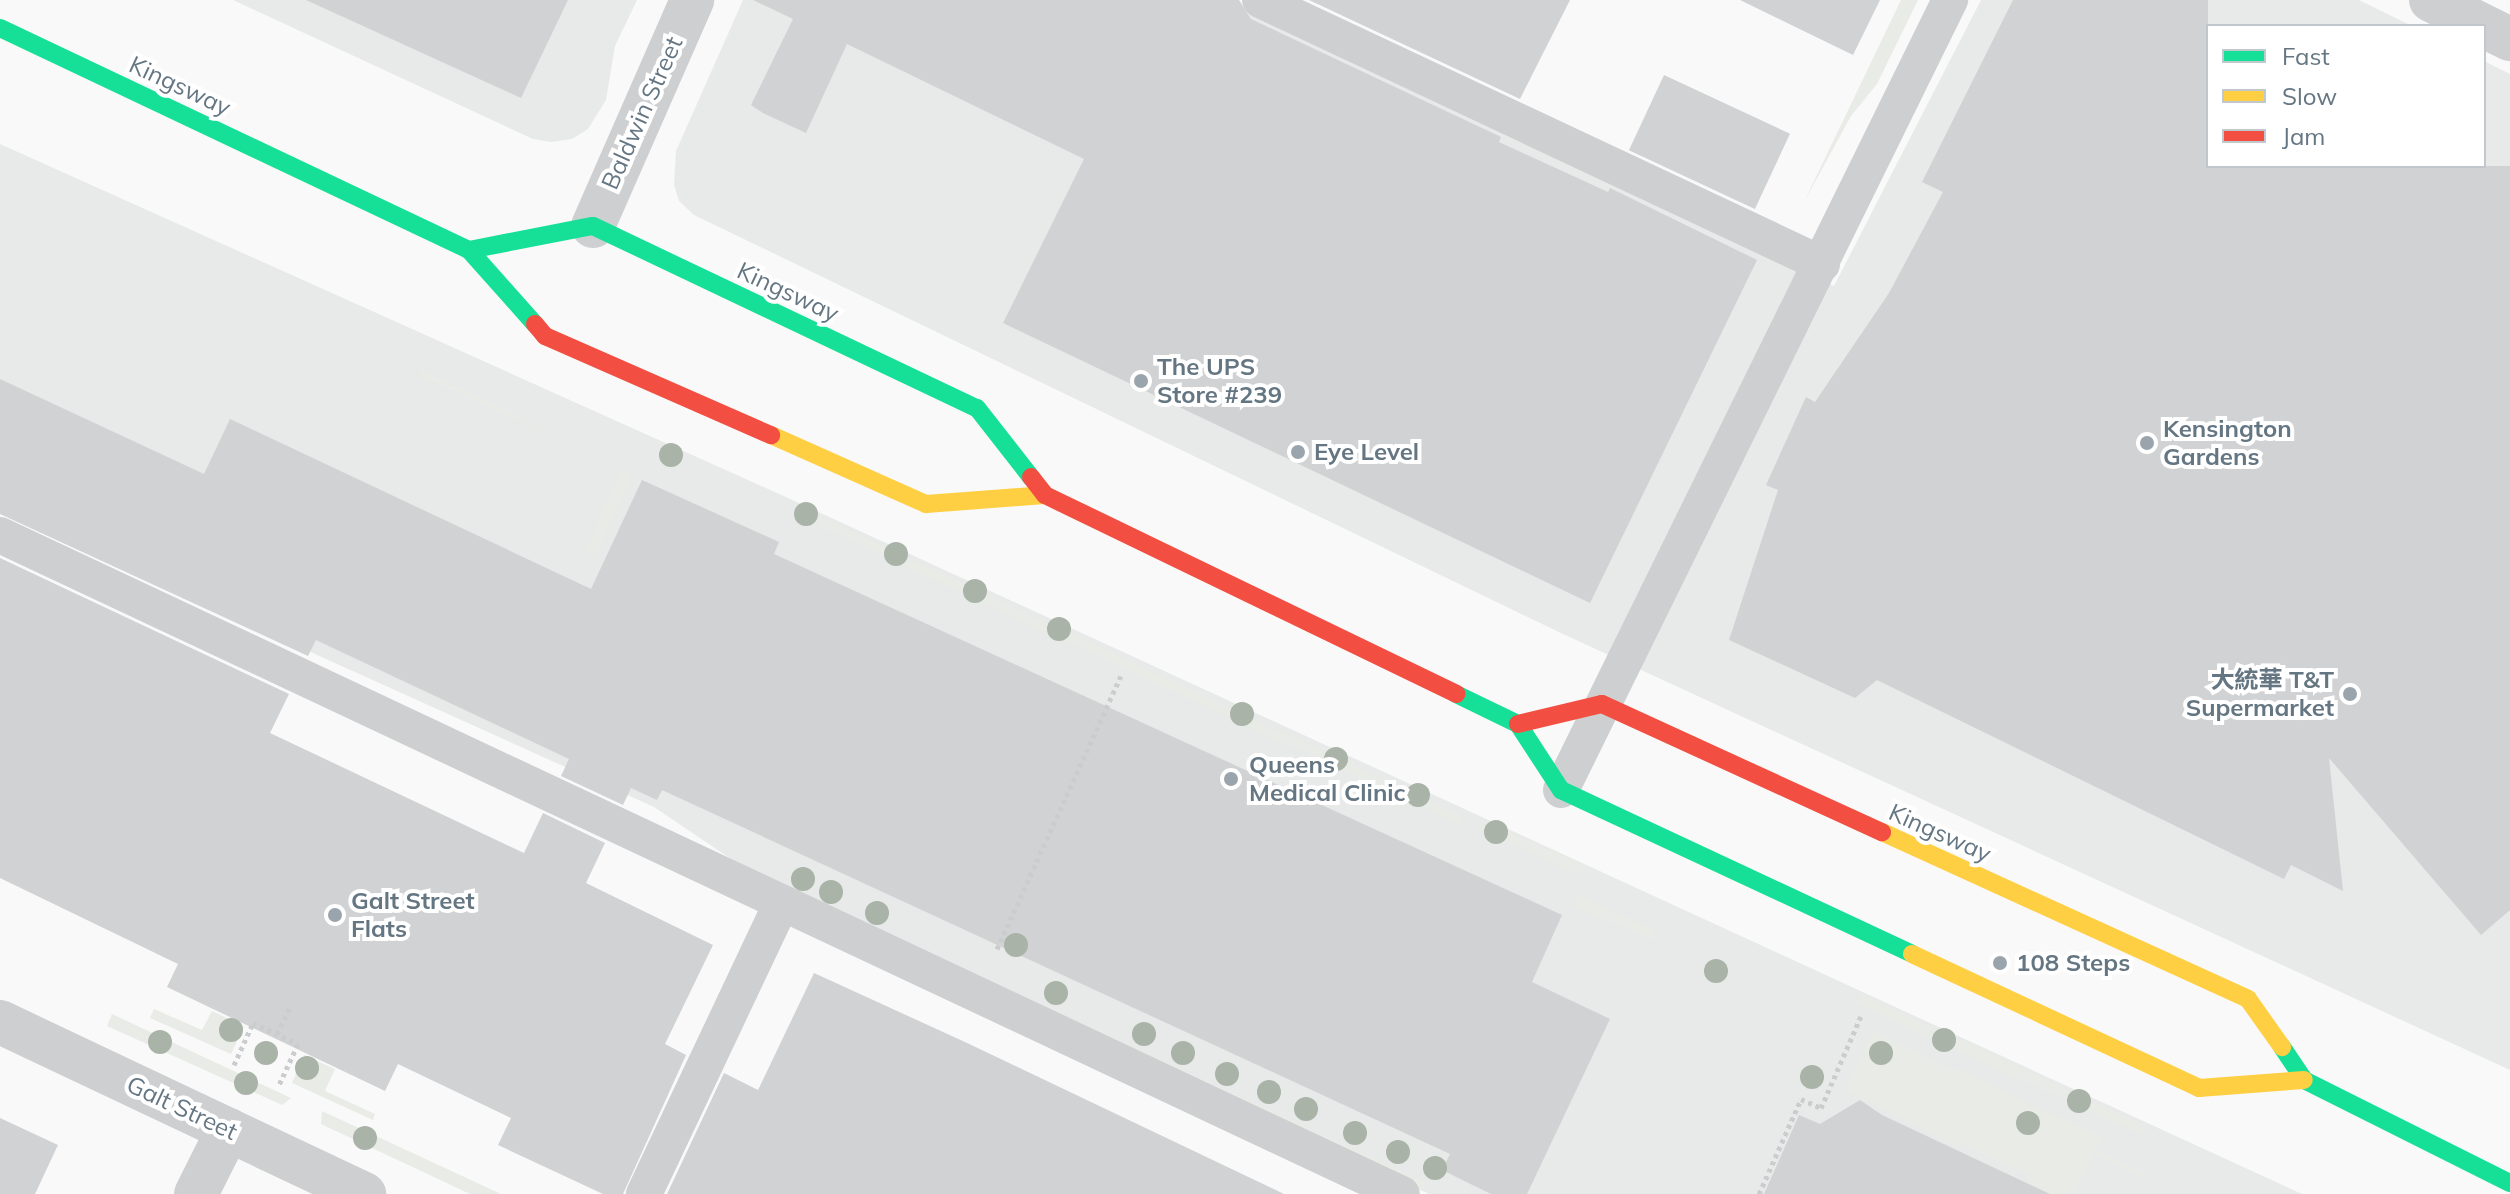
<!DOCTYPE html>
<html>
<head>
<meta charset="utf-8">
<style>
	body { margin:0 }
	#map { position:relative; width:2510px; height:1194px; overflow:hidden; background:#f9f9f9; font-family:Mulish,"Noto Sans SC",sans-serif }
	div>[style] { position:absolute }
	.built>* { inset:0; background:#e8e9e9 }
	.green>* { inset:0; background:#e8ebe6; transform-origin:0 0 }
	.building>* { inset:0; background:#d0d2d3; transform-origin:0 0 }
	.path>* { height:5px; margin-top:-2.5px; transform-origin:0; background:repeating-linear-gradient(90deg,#cbcccd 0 4px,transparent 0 8px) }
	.lane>* { height:36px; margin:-18px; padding:0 18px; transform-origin:18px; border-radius:18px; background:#cecfd0 }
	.street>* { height:44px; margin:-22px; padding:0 22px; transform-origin:22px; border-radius:22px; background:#cecfd0 }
	.fast>* { height:18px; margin:-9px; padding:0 9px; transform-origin:9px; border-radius:9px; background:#16e098 }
	.slow>* { height:18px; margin:-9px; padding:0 9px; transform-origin:9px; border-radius:9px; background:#ffcf43 }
	.jam>* { height:18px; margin:-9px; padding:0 9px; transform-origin:9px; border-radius:9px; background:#f24e42 }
	.trees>* { width:24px; height:24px; margin:-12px; border-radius:50%; background:#a9b3a7 }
	.dots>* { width:22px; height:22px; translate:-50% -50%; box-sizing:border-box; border:4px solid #fff; border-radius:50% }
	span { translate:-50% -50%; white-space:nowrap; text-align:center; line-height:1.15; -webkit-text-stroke:8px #fff; paint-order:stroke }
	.street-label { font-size:24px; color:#657683 }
	.poi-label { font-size:24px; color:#657683; font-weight:700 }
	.left { translate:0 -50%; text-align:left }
	.right { translate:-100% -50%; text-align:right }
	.legend { position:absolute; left:2206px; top:24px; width:280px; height:144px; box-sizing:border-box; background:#fff; border:2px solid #c1c8cd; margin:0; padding:10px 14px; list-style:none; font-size:24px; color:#657683 }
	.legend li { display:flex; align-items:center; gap:16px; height:40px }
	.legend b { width:40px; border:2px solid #c1c8cd }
</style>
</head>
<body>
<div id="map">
	<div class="built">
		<div style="clip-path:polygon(233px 0,637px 0,615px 46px,606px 100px,588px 129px,572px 139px,551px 142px,533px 139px)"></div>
		<div style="clip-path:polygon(743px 0,1218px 0,1834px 286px,1981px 0,2359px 0,2412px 26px,2208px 26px,2208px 166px,2484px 166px,2484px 61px,2510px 74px,2510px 1070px,1563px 634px,694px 215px,679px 201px,674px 185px,676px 151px)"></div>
		<div style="clip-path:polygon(0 144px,788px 498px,2302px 1194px,1429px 1194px,786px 896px,654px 807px,0 512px)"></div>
	</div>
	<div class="green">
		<div style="clip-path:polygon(1901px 0,1918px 0,1877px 84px,1851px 116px,1804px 202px)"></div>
		<div style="clip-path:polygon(421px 370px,547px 430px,546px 432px,420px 376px)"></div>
		<div style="left:621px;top:470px;width:12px;height:89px;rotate:24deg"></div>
		<div style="left:799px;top:507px;width:732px;height:9px;rotate:25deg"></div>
		<div style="left:1482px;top:820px;width:114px;height:10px;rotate:24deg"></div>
		<div style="clip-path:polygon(1579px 895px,1654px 930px,1654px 941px,1572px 905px)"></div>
		<div style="clip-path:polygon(1011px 991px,1427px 1183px,1425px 1190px,1008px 996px)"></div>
		<div style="clip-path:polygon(1864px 995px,2142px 1124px,2144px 1136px,1854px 1003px)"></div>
		<div style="clip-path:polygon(154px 1009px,202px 1030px,212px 1011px,244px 1026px,231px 1054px,150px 1018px)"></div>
		<div style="clip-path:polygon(112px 1014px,291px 1098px,282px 1105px,107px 1026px)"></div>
		<div style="clip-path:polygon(1873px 1031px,2100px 1136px,2096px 1150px,2146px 1174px,2137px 1175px,2094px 1154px,2073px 1194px,2021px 1194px,2029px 1175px,1959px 1142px,1956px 1147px,1846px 1091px)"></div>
		<div style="clip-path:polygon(304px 1055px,335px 1069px,325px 1091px,375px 1114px,373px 1120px,292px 1083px)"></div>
		<div style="clip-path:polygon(322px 1111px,501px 1194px,470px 1194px,321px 1124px)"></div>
	</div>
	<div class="building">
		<div style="clip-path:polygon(306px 0,568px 0,521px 98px)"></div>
		<div style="clip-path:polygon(753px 0,1239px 0,1251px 19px,1501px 137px,1499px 142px,1608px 192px,1610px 188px,1757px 260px,1590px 603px,1003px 323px,1084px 159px,847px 44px,806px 133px,763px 113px,751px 105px,793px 19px)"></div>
		<div style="clip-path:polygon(1309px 0,1570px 0,1520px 99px)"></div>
		<div style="clip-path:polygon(1740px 0,1880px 0,1853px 55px)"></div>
		<div style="clip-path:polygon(2013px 0,2208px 0,2208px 166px,2510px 166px,2510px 910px,2481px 935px,2329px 758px,2343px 891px,2291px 865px,2284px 879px,1877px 680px,1855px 698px,1729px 640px,1778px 490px,1766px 485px,1806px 397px,1815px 402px,1889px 293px,1943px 192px,1922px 182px)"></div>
		<div style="left:1664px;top:75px;width:139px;height:83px;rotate:25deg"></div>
		<div style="clip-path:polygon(0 379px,204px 474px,230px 419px,591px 589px,642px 480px,779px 542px,774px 554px,1562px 915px,1532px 982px,1610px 1019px,1527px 1194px,1491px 1194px,1442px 1170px,1450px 1154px,662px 790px,657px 800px,631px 788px,623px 805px,561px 776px,569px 759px,316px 640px,308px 656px,0 514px)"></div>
		<div style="clip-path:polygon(0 558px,289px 694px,270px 733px,524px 853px,543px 813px,605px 843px,586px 883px,713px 945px,665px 1044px,686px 1055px,623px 1194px,603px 1194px,498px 1145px,511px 1118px,398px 1064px,385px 1091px,167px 987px,178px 964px,0 878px)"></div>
		<div style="clip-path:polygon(814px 973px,965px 1042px,1284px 1194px,667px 1194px,724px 1073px,758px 1090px)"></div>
		<div style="clip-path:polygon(1860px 1100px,1882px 1115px,2050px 1194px,1764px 1194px,1799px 1115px,1820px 1124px)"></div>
		<div style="clip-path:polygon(0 1118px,58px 1145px,35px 1194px,0 1194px)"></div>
	</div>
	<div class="path">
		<div style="left:997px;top:949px;width:300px;rotate:-65.6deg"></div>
		<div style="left:277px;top:1034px;width:32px;rotate:-64deg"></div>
		<div style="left:234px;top:1065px;width:46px;rotate:-65.7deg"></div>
		<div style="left:253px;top:1023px;width:50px;rotate:25deg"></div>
		<div style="left:298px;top:1044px;width:45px;rotate:114.9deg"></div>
		<div style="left:1759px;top:1194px;width:104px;rotate:-66.1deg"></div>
		<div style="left:1801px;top:1099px;width:22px;rotate:24deg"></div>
		<div style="left:1821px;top:1108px;width:100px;rotate:-66.5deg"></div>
	</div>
	<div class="lane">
		<div style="left:1260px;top:0;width:621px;rotate:25.16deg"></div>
		<div style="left:0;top:535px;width:1549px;rotate:25.18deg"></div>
		<div style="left:1561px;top:790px;width:881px;rotate:-63.78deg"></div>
		<div style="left:644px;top:1194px;width:318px;rotate:-64.7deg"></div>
	</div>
	<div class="street">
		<div style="left:2431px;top:0;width:88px;rotate:26.3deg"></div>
		<div style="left:593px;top:226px;width:247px;rotate:-66.3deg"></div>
		<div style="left:0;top:1022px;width:403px;rotate:25.3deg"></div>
		<div style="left:196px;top:1194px;width:72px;rotate:-63.4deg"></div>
	</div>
	<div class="fast">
		<div style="left:0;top:28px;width:519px;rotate:25.33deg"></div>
		<div style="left:469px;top:250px;width:99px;rotate:48.3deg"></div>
		<div style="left:469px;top:250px;width:126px;rotate:-11deg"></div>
		<div style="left:593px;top:226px;width:425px;rotate:25.4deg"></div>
		<div style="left:977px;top:408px;width:88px;rotate:52deg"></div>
		<div style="left:1456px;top:694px;width:69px;rotate:25.8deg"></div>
		<div style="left:1518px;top:724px;width:79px;rotate:56.9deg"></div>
		<div style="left:1561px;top:790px;width:387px;rotate:25deg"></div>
		<div style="left:2282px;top:1047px;width:40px;rotate:56deg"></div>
		<div style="left:2304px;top:1080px;width:230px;rotate:26.6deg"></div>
	</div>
	<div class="slow">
		<div style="left:771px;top:435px;width:170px;rotate:24deg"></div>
		<div style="left:926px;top:504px;width:119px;rotate:-4.3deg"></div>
		<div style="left:1882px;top:832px;width:402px;rotate:24.5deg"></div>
		<div style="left:2248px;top:999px;width:59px;rotate:54.7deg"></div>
		<div style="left:1912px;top:954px;width:317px;rotate:25deg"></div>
		<div style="left:2199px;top:1088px;width:105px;rotate:-4.4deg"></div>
	</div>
	<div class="jam">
		<div style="left:535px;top:324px;width:16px;rotate:50deg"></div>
		<div style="left:545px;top:336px;width:247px;rotate:23.7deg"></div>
		<div style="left:1031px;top:477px;width:23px;rotate:52deg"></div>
		<div style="left:1045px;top:495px;width:457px;rotate:25.8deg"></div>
		<div style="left:1518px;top:724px;width:86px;rotate:-13.4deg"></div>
		<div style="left:1602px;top:704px;width:308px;rotate:24.6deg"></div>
	</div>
	<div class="trees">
		<div style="left:671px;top:455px"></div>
		<div style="left:806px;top:514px"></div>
		<div style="left:896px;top:554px"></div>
		<div style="left:975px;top:591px"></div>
		<div style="left:1059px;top:629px"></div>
		<div style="left:1242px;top:714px"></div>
		<div style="left:1336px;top:759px"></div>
		<div style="left:1418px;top:795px"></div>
		<div style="left:1496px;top:832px"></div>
		<div style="left:803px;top:879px"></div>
		<div style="left:831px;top:892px"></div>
		<div style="left:877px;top:913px"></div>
		<div style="left:1016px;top:945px"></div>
		<div style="left:1716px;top:971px"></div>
		<div style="left:1056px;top:993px"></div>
		<div style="left:231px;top:1030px"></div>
		<div style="left:1144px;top:1034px"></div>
		<div style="left:1944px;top:1040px"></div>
		<div style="left:160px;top:1042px"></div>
		<div style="left:266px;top:1053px"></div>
		<div style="left:1183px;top:1053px"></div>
		<div style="left:1881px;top:1053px"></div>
		<div style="left:307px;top:1068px"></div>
		<div style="left:1227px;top:1074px"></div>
		<div style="left:1812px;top:1077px"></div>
		<div style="left:246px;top:1083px"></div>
		<div style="left:1269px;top:1092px"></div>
		<div style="left:2079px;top:1101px"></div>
		<div style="left:1306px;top:1109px"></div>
		<div style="left:2028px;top:1123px"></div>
		<div style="left:1355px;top:1133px"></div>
		<div style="left:365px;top:1138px"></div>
		<div style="left:1398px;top:1152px"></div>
		<div style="left:1435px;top:1168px"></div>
	</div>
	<div class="dots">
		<div style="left:1141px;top:381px;background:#99a4ac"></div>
		<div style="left:2147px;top:443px;background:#99a4ac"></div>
		<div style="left:1298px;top:452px;background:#99a4ac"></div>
		<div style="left:2350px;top:694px;background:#99a4ac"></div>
		<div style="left:1231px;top:779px;background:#99a4ac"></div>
		<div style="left:335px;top:915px;background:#99a4ac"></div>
		<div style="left:2000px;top:963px;background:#99a4ac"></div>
	</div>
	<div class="street-label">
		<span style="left:180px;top:86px;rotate:25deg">Kingsway</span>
		<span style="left:642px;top:113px;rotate:-66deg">Baldwin Street</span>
		<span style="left:788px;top:292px;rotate:25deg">Kingsway</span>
		<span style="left:1940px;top:833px;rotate:24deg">Kingsway</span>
		<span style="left:182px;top:1108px;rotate:25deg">Galt Street</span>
	</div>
	<div class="poi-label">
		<span class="left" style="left:1157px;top:381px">The UPS<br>Store #239</span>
		<span class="left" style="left:2163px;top:443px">Kensington<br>Gardens</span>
		<span class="left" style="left:1314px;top:452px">Eye Level</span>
		<span class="right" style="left:2334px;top:694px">大統華 T&amp;T<br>Supermarket</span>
		<span class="left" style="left:1249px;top:779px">Queens<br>Medical Clinic</span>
		<span class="left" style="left:351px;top:915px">Galt Street<br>Flats</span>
		<span class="left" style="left:2016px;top:963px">108 Steps</span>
	</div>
	<ul class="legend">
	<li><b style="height:10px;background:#16e098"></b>Fast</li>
	<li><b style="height:10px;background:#ffcf43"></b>Slow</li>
	<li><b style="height:10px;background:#f24e42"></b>Jam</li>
	</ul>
</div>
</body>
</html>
